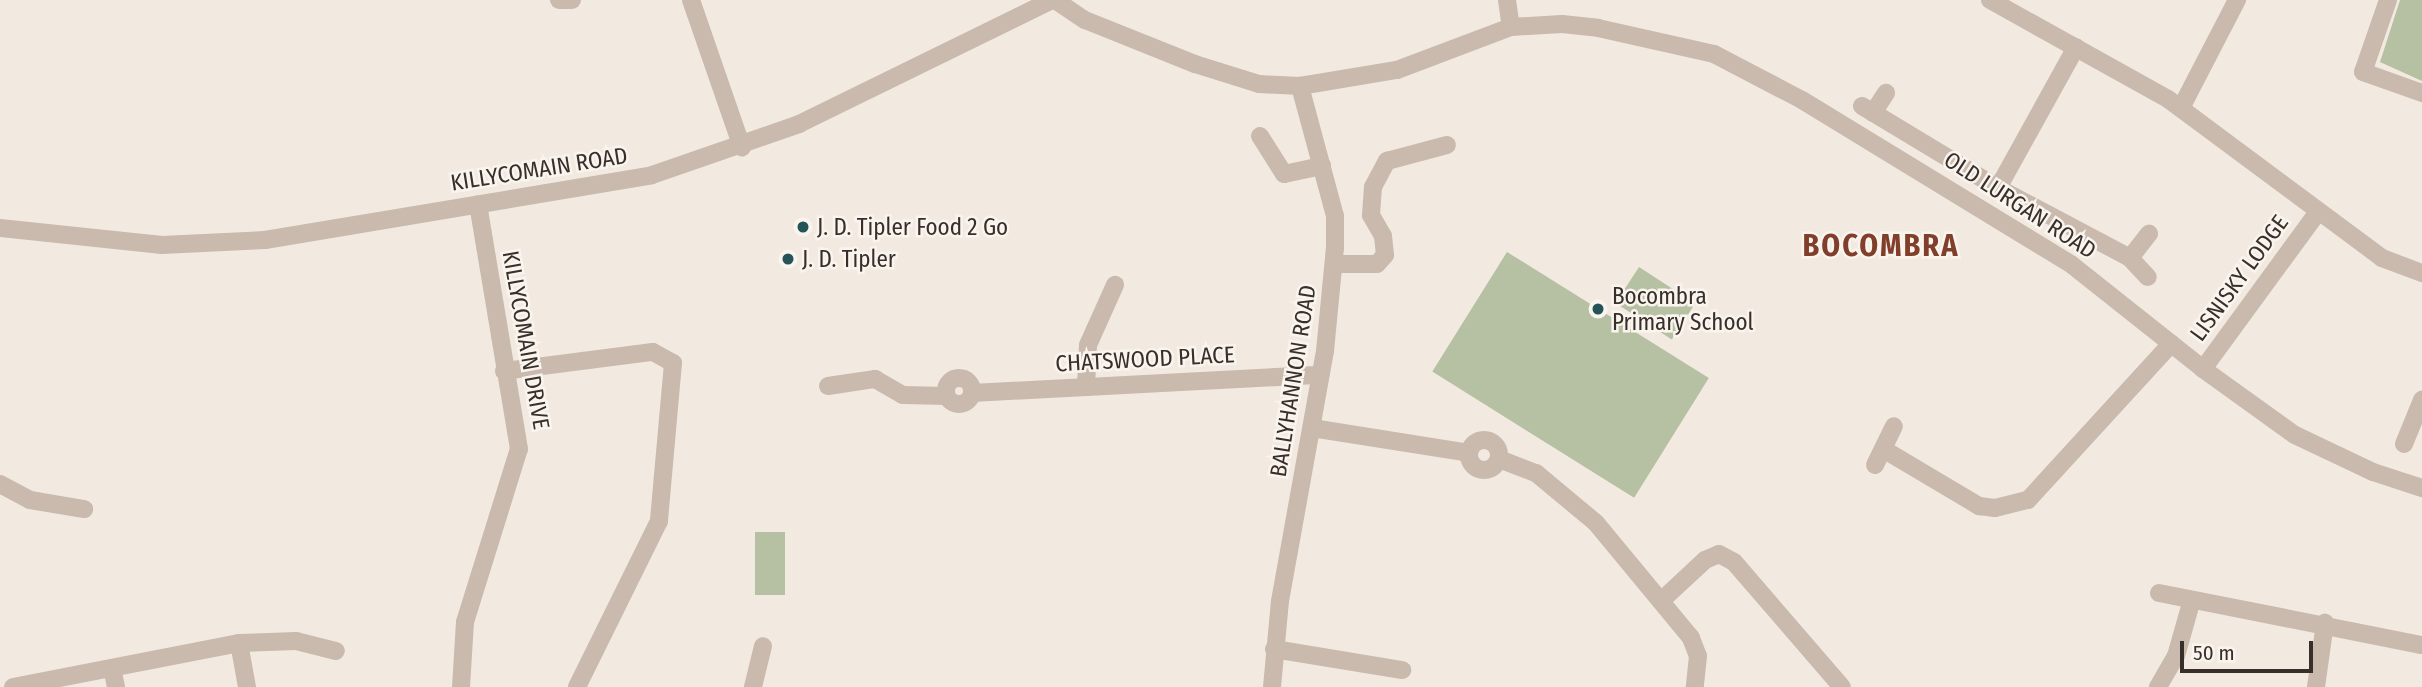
<!DOCTYPE html>
<html>
<head>
<meta charset="utf-8">
<style>
	body { margin:0 }
	#map { position:relative; width:2422px; height:687px; overflow:hidden; background:#f2eae1; font-family:"Fira Sans Condensed",sans-serif }
	div>[style] { position:absolute }
	.green>* { inset:0; background:#b6c0a2; transform-origin:0 0 }
	.minor>* { height:18px; margin:-9px; padding:0 9px; transform-origin:9px; border-radius:9px; background:#c9baad }
	.minor>.ring { margin:-9px; padding:0; box-sizing:content-box; background:none; border:18px solid #c9baad; border-radius:50% }
	.tertiary>* { height:18px; margin:-9px; padding:0 9px; transform-origin:9px; border-radius:9px; background:#c9baad }
	.dots>* { width:19px; height:19px; translate:-50% -50%; box-sizing:border-box; border:4px solid #f9f4ed; border-radius:50% }
	span { translate:-50% -50%; white-space:nowrap; text-align:center; line-height:1.15; -webkit-text-stroke:5px #f9f4ed; paint-order:stroke }
	.street-label { font-size:23px; color:#382f2b }
	.poi-label { font-size:23px; color:#382f2b }
	.left { translate:0 -50%; text-align:left }
	.district-label { font-size:30px; color:#813e2a; font-weight:700; letter-spacing:2px }
	.scale { position:absolute; left:2180px; top:641px; width:133px; height:32px; box-sizing:border-box; border:4px solid #382f2b; border-top:0; padding-left:9px; font-size:21px; line-height:24px; white-space:nowrap; color:#382f2b; -webkit-text-stroke:5px #f9f4ed; paint-order:stroke }
</style>
</head>
<body>
<div id="map">
	<div class="green">
		<div style="clip-path:polygon(2400px 0,2422px 0,2422px 81px,2380px 62px)"></div>
		<div style="left:1507px;top:252px;width:238px;height:141px;rotate:32deg"></div>
		<div style="left:1639px;top:267px;width:67px;height:43px;rotate:33deg"></div>
		<div style="left:755px;top:532px;width:30px;height:63px"></div>
	</div>
	<div class="minor">
		<div style="left:559px;top:0;width:13px"></div>
		<div style="left:691px;top:0;width:156px;rotate:70.9deg"></div>
		<div style="left:1507px;top:0;width:27px;rotate:82deg"></div>
		<div style="left:1990px;top:0;width:204px;rotate:29.1deg"></div>
		<div style="left:2168px;top:99px;width:267px;rotate:36.6deg"></div>
		<div style="left:2382px;top:258px;width:43px;rotate:20.6deg"></div>
		<div style="left:2388px;top:0;width:76px;rotate:109.1deg"></div>
		<div style="left:2363px;top:72px;width:63px;rotate:19.6deg"></div>
		<div style="left:1862px;top:106px;width:159px;rotate:31.1deg"></div>
		<div style="left:1998px;top:188px;width:149px;rotate:27.9deg"></div>
		<div style="left:2130px;top:258px;width:26px;rotate:47deg"></div>
		<div style="left:2181px;top:108px;width:122px;rotate:-62.6deg"></div>
		<div style="left:1873px;top:113px;width:24px;rotate:-57deg"></div>
		<div style="left:1260px;top:136px;width:45px;rotate:57.7deg"></div>
		<div style="left:1284px;top:174px;width:39px;rotate:-12deg"></div>
		<div style="left:1998px;top:188px;width:161px;rotate:-61deg"></div>
		<div style="left:2130px;top:258px;width:31px;rotate:-52deg"></div>
		<div style="left:1334px;top:264px;width:43px"></div>
		<div style="left:1377px;top:264px;width:12px;rotate:-48deg"></div>
		<div style="left:1385px;top:255px;width:19px;rotate:-96deg"></div>
		<div style="left:1383px;top:236px;width:24px;rotate:-120deg"></div>
		<div style="left:1371px;top:215px;width:28px;rotate:-86deg"></div>
		<div style="left:1373px;top:187px;width:30px;rotate:-62deg"></div>
		<div style="left:1387px;top:161px;width:62px;rotate:-14.9deg"></div>
		<div style="left:2203px;top:369px;width:195px;rotate:-53.8deg"></div>
		<div style="left:504px;top:371px;width:150px;rotate:-7.3deg"></div>
		<div style="left:653px;top:352px;width:23px;rotate:29deg"></div>
		<div style="left:673px;top:363px;width:159px;rotate:95.1deg"></div>
		<div style="left:659px;top:521px;width:185px;rotate:116.3deg"></div>
		<div class="ring" style="left:946px;top:378px;width:8px;height:8px"></div>
		<div style="left:828px;top:386px;width:48px;rotate:-8.5deg"></div>
		<div style="left:875px;top:379px;width:32px;rotate:30deg"></div>
		<div style="left:903px;top:395px;width:43px;rotate:1.3deg"></div>
		<div style="left:1086px;top:387px;width:42px;rotate:-87.3deg"></div>
		<div style="left:1088px;top:345px;width:66px;rotate:-65.8deg"></div>
		<div style="left:972px;top:393px;width:349px;rotate:-3deg"></div>
		<div style="left:1312px;top:428px;width:159px;rotate:9deg"></div>
		<div class="ring" style="left:1469px;top:440px;width:12px;height:12px"></div>
		<div style="left:2404px;top:444px;width:48px;rotate:-67.8deg"></div>
		<div style="left:1883px;top:449px;width:112px;rotate:30.7deg"></div>
		<div style="left:1979px;top:506px;width:16px;rotate:7deg"></div>
		<div style="left:1995px;top:508px;width:34px;rotate:-14deg"></div>
		<div style="left:2028px;top:500px;width:212px;rotate:-47.5deg"></div>
		<div style="left:1499px;top:459px;width:40px;rotate:21deg"></div>
		<div style="left:1536px;top:473px;width:78px;rotate:39.8deg"></div>
		<div style="left:1596px;top:523px;width:149px;rotate:50.4deg"></div>
		<div style="left:1691px;top:638px;width:19px;rotate:69deg"></div>
		<div style="left:1698px;top:656px;width:31px;rotate:96deg"></div>
		<div style="left:1875px;top:465px;width:43px;rotate:-64deg"></div>
		<div style="left:0;top:484px;width:34px;rotate:28deg"></div>
		<div style="left:30px;top:500px;width:55px;rotate:9.5deg"></div>
		<div style="left:2159px;top:593px;width:268px;rotate:11.2deg"></div>
		<div style="left:1661px;top:601px;width:60px;rotate:-43deg"></div>
		<div style="left:1705px;top:560px;width:15px;rotate:-23deg"></div>
		<div style="left:1719px;top:554px;width:17px;rotate:28deg"></div>
		<div style="left:1734px;top:562px;width:165px;rotate:49.2deg"></div>
		<div style="left:239px;top:643px;width:45px;rotate:79.7deg"></div>
		<div style="left:1274px;top:649px;width:130px;rotate:9.3deg"></div>
		<div style="left:112px;top:668px;width:19px;rotate:78deg"></div>
		<div style="left:13px;top:687px;width:230px;rotate:-11deg"></div>
		<div style="left:239px;top:643px;width:57px;rotate:-2deg"></div>
		<div style="left:296px;top:641px;width:41px;rotate:14deg"></div>
		<div style="left:461px;top:687px;width:65px;rotate:-86.5deg"></div>
		<div style="left:465px;top:622px;width:181px;rotate:-72.7deg"></div>
		<div style="left:519px;top:449px;width:248px;rotate:-99.5deg"></div>
		<div style="left:753px;top:687px;width:42px;rotate:-76.3deg"></div>
		<div style="left:1272px;top:687px;width:86px;rotate:-84.7deg"></div>
		<div style="left:1280px;top:601px;width:254px;rotate:-79.8deg"></div>
		<div style="left:1325px;top:351px;width:103px;rotate:-84.5deg"></div>
		<div style="left:1335px;top:248px;width:32px;rotate:-90deg"></div>
		<div style="left:1335px;top:216px;width:135px;rotate:-105.1deg"></div>
		<div style="left:2158px;top:687px;width:36px;rotate:-60deg"></div>
		<div style="left:2176px;top:656px;width:55px;rotate:-74.2deg"></div>
		<div style="left:2316px;top:687px;width:65px;rotate:-82deg"></div>
	</div>
	<div class="tertiary">
		<div style="left:1055px;top:0;width:36px;rotate:34deg"></div>
		<div style="left:1085px;top:20px;width:118px;rotate:21.8deg"></div>
		<div style="left:1195px;top:64px;width:67px;rotate:17.4deg"></div>
		<div style="left:1259px;top:84px;width:41px;rotate:2.8deg"></div>
		<div style="left:1300px;top:86px;width:98px;rotate:-9.4deg"></div>
		<div style="left:1397px;top:70px;width:122px;rotate:-20.7deg"></div>
		<div style="left:1511px;top:27px;width:51px;rotate:-3.4deg"></div>
		<div style="left:1562px;top:24px;width:36px;rotate:6deg"></div>
		<div style="left:1598px;top:28px;width:119px;rotate:12.6deg"></div>
		<div style="left:1714px;top:54px;width:99px;rotate:27.6deg"></div>
		<div style="left:1802px;top:100px;width:316px;rotate:31.4deg"></div>
		<div style="left:2072px;top:265px;width:167px;rotate:38.4deg"></div>
		<div style="left:2203px;top:369px;width:113px;rotate:35.7deg"></div>
		<div style="left:2295px;top:435px;width:86px;rotate:25.4deg"></div>
		<div style="left:2373px;top:472px;width:52px;rotate:18.1deg"></div>
		<div style="left:0;top:228px;width:163px;rotate:6deg"></div>
		<div style="left:162px;top:245px;width:103px;rotate:-2.8deg"></div>
		<div style="left:265px;top:240px;width:392px;rotate:-9.5deg"></div>
		<div style="left:652px;top:175px;width:156px;rotate:-19.1deg"></div>
		<div style="left:799px;top:124px;width:282px;rotate:-26.1deg"></div>
	</div>
	<div class="dots">
		<div style="left:803px;top:227px;background:#245457"></div>
		<div style="left:788px;top:259px;background:#245457"></div>
		<div style="left:1598px;top:309px;background:#245457"></div>
	</div>
	<div class="street-label">
		<span style="left:539px;top:169px;rotate:-9deg">KILLYCOMAIN ROAD</span>
		<span style="left:2020px;top:205px;rotate:33deg">OLD LURGAN ROAD</span>
		<span style="left:2239px;top:278px;rotate:-54deg">LISNISKY LODGE</span>
		<span style="left:526px;top:340px;rotate:80deg">KILLYCOMAIN DRIVE</span>
		<span style="left:1145px;top:359px;rotate:-3deg">CHATSWOOD PLACE</span>
		<span style="left:1293px;top:381px;rotate:-81deg">BALLYHANNON ROAD</span>
	</div>
	<div class="poi-label">
		<span class="left" style="left:817px;top:227px">J. D. Tipler Food 2 Go</span>
		<span class="left" style="left:802px;top:259px">J. D. Tipler</span>
		<span class="left" style="left:1612px;top:309px">Bocombra<br>Primary School</span>
	</div>
	<div class="district-label">
		<span style="left:1881px;top:246px">BOCOMBRA</span>
	</div>
	<div class="scale">50 m</div>
</div>
</body>
</html>
